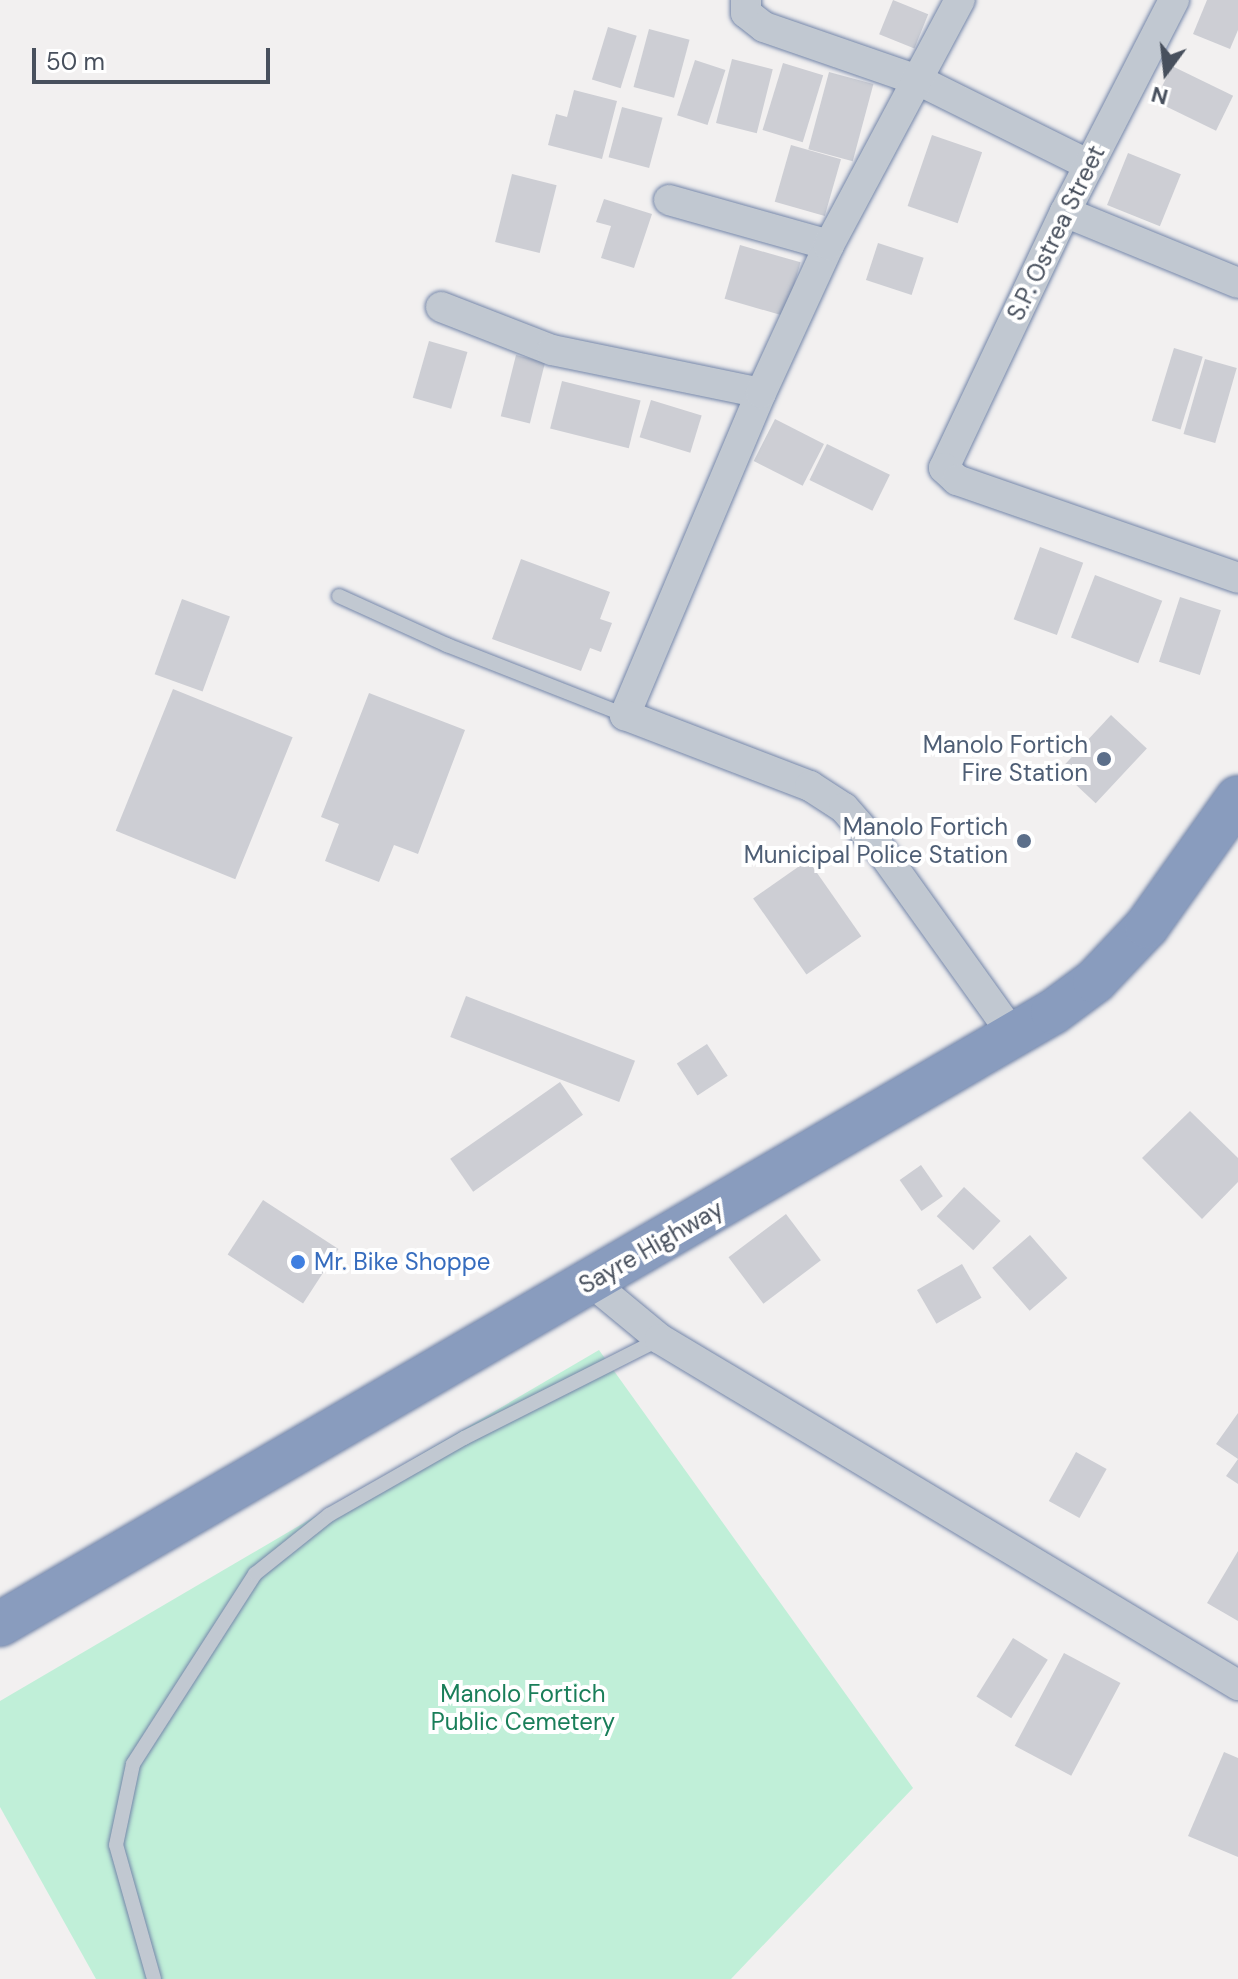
<!DOCTYPE html>
<html>
<head>
<meta charset="utf-8">
<style>
	body { margin:0 }
	#map { position:relative; width:1238px; height:1979px; overflow:hidden; background:#f2f0f0; font-family:"DM Sans",sans-serif }
	div>[style] { position:absolute }
	.green>* { inset:0; background:#c0efd8 }
	.building>* { inset:0; background:#cdced4; transform-origin:0 0 }
	.roads { filter:drop-shadow(0 0 2px #7486a9) drop-shadow(0 0 2px #7486a9) }
	.lane>* { height:14px; margin:-7px; padding:0 7px; transform-origin:7px; border-radius:7px; background:#c1c8d1 }
	.street>* { height:30px; margin:-15px; padding:0 15px; transform-origin:15px; border-radius:15px; background:#c1c8d1 }
	.highway>* { height:44px; margin:-22px; padding:0 22px; transform-origin:22px; border-radius:22px; background:#899cbe }
	.dots>* { width:22px; height:22px; translate:-50% -50%; box-sizing:border-box; border:4px solid #fff; border-radius:50% }
	span { translate:-50% -50%; white-space:nowrap; text-align:center; line-height:1.15; -webkit-text-stroke:8px #fff; paint-order:stroke }
	.street-label { font-size:24px; color:#48505d }
	.service-label { font-size:24px; color:#4e5e75 }
	.right { translate:-100% -50%; text-align:right }
	.shop-label { font-size:24px; color:#366cbe }
	.left { translate:0 -50%; text-align:left }
	.park-label { font-size:24px; color:#197e59 }
	.north { position:absolute; left:1126px; top:32px; width:80px; height:80px; -webkit-text-stroke:6px #fff; paint-order:stroke; rotate:195deg; font-size:22px; font-weight:700; line-height:32px; text-align:center; color:#48505d }
	.north::after { content:''; display:block; margin:auto; width:28px; height:36px; background:#48505d; clip-path:polygon(50% 0,100% 100%,50% 72%,0 100%) }
	.scale { position:absolute; left:32px; top:48px; width:238px; height:36px; box-sizing:border-box; border:4px solid #48505d; border-top:0; padding-left:10px; font-size:24px; line-height:28px; white-space:nowrap; color:#48505d; -webkit-text-stroke:6px #fff; paint-order:stroke }
</style>
</head>
<body>
<div id="map">
	<div class="green">
		<div style="clip-path:polygon(599px 1350px,913px 1788px,731px 1979px,96px 1979px,0 1807px,0 1701px)"></div>
	</div>
	<div class="building">
		<div style="left:893px;top:0;width:38px;height:37px;rotate:22deg"></div>
		<div style="clip-path:polygon(1207px 0,1238px 0,1238px 30px,1230px 49px,1193px 34px)"></div>
		<div style="left:608px;top:27px;width:30px;height:55px;rotate:17deg"></div>
		<div style="left:649px;top:29px;width:42px;height:60px;rotate:15deg"></div>
		<div style="left:732px;top:59px;width:42px;height:66px;rotate:14deg"></div>
		<div style="left:695px;top:60px;width:32px;height:58px;rotate:18deg"></div>
		<div style="left:783px;top:63px;width:42px;height:70px;rotate:17deg"></div>
		<div style="left:1172px;top:66px;width:68px;height:39px;rotate:26deg"></div>
		<div style="left:829px;top:72px;width:46px;height:80px;rotate:15deg"></div>
		<div style="clip-path:polygon(574px 90px,617px 101px,602px 159px,548px 145px,556px 114px,567px 117px)"></div>
		<div style="left:622px;top:107px;width:42px;height:52px;rotate:15deg"></div>
		<div style="left:932px;top:135px;width:53px;height:75px;rotate:19deg"></div>
		<div style="left:791px;top:145px;width:52px;height:59px;rotate:16deg"></div>
		<div style="left:1128px;top:153px;width:57px;height:56px;rotate:22deg"></div>
		<div style="left:512px;top:174px;width:46px;height:70px;rotate:14deg"></div>
		<div style="clip-path:polygon(604px 199px,652px 214px,634px 268px,601px 258px,611px 226px,596px 222px)"></div>
		<div style="left:878px;top:243px;width:48px;height:39px;rotate:18deg"></div>
		<div style="left:740px;top:245px;width:63px;height:56px;rotate:16deg"></div>
		<div style="left:429px;top:341px;width:40px;height:59px;rotate:16deg"></div>
		<div style="left:1174px;top:348px;width:30px;height:76px;rotate:17deg"></div>
		<div style="left:516px;top:355px;width:30px;height:63px;rotate:14deg"></div>
		<div style="left:1205px;top:359px;width:33px;height:78px;rotate:16deg"></div>
		<div style="left:562px;top:381px;width:81px;height:49px;rotate:14deg"></div>
		<div style="left:651px;top:400px;width:53px;height:39px;rotate:17deg"></div>
		<div style="left:775px;top:419px;width:55px;height:47px;rotate:27deg"></div>
		<div style="left:827px;top:444px;width:70px;height:40px;rotate:26deg"></div>
		<div style="left:1040px;top:547px;width:46px;height:77px;rotate:20deg"></div>
		<div style="clip-path:polygon(521px 559px,610px 592px,600px 619px,612px 623px,601px 652px,590px 648px,581px 671px,492px 639px)"></div>
		<div style="left:1095px;top:575px;width:72px;height:67px;rotate:21deg"></div>
		<div style="left:1180px;top:597px;width:43px;height:68px;rotate:18deg"></div>
		<div style="left:182px;top:599px;width:51px;height:80px;rotate:20deg"></div>
		<div style="left:173px;top:689px;width:129px;height:153px;rotate:22deg"></div>
		<div style="clip-path:polygon(369px 693px,465px 730px,418px 854px,394px 845px,379px 882px,325px 861px,339px 824px,321px 817px)"></div>
		<div style="left:1111px;top:715px;width:49px;height:75px;rotate:43deg"></div>
		<div style="left:808px;top:860px;width:93px;height:67px;rotate:55deg"></div>
		<div style="left:466px;top:996px;width:181px;height:44px;rotate:21deg"></div>
		<div style="left:707px;top:1044px;width:38px;height:36px;rotate:57deg"></div>
		<div style="left:560px;top:1082px;width:40px;height:134px;rotate:55deg"></div>
		<div style="clip-path:polygon(1190px 1111px,1238px 1158px,1238px 1182px,1202px 1219px,1142px 1158px)"></div>
		<div style="left:921px;top:1165px;width:38px;height:26px;rotate:55deg"></div>
		<div style="left:964px;top:1187px;width:50px;height:40px;rotate:43deg"></div>
		<div style="left:263px;top:1200px;width:90px;height:65px;rotate:33deg"></div>
		<div style="left:786px;top:1214px;width:58px;height:72px;rotate:53deg"></div>
		<div style="left:1030px;top:1235px;width:57px;height:50px;rotate:49deg"></div>
		<div style="left:962px;top:1264px;width:39px;height:52px;rotate:60deg"></div>
		<div style="clip-path:polygon(1238px 1413px,1238px 1484px,1226px 1476px,1238px 1459px,1216px 1444px)"></div>
		<div style="left:1076px;top:1452px;width:35px;height:56px;rotate:29deg"></div>
		<div style="clip-path:polygon(1238px 1551px,1238px 1621px,1207px 1603px)"></div>
		<div style="left:1013px;top:1638px;width:41px;height:69px;rotate:32deg"></div>
		<div style="left:1064px;top:1653px;width:64px;height:105px;rotate:28deg"></div>
		<div style="clip-path:polygon(1224px 1752px,1238px 1758px,1238px 1857px,1188px 1836px)"></div>
	</div>
	<div class="roads">
		<div class="lane">
			<div style="left:339px;top:596px;width:119px;rotate:24.4deg"></div>
			<div style="left:447px;top:645px;width:191px;rotate:21.5deg"></div>
			<div style="left:154px;top:1979px;width:139px;rotate:-105.8deg"></div>
			<div style="left:116px;top:1845px;width:83px;rotate:-78.1deg"></div>
			<div style="left:133px;top:1764px;width:226px;rotate:-57.3deg"></div>
			<div style="left:255px;top:1574px;width:95px;rotate:-38.6deg"></div>
			<div style="left:329px;top:1515px;width:155px;rotate:-29.7deg"></div>
			<div style="left:464px;top:1438px;width:220px;rotate:-26.8deg"></div>
		</div>
		<div class="street">
			<div style="left:746px;top:0;width:13px;rotate:90deg"></div>
			<div style="left:746px;top:13px;width:23px;rotate:38deg"></div>
			<div style="left:764px;top:27px;width:165px;rotate:19.1deg"></div>
			<div style="left:920px;top:81px;width:189px;rotate:26.4deg"></div>
			<div style="left:1174px;top:0;width:238px;rotate:117.2deg"></div>
			<div style="left:1065px;top:212px;width:283px;rotate:115.3deg"></div>
			<div style="left:944px;top:468px;width:18px;rotate:43deg"></div>
			<div style="left:957px;top:480px;width:298px;rotate:19.2deg"></div>
			<div style="left:669px;top:200px;width:166px;rotate:15.7deg"></div>
			<div style="left:1065px;top:212px;width:187px;rotate:22.3deg"></div>
			<div style="left:441px;top:307px;width:119px;rotate:21.2deg"></div>
			<div style="left:552px;top:350px;width:213px;rotate:11.6deg"></div>
			<div style="left:761px;top:393px;width:350px;rotate:112.9deg"></div>
			<div style="left:625px;top:715px;width:198px;rotate:21deg"></div>
			<div style="left:810px;top:786px;width:40px;rotate:32.9deg"></div>
			<div style="left:844px;top:808px;width:55px;rotate:48.7deg"></div>
			<div style="left:880px;top:849px;width:230px;rotate:54.4deg"></div>
			<div style="left:761px;top:393px;width:163px;rotate:-65.3deg"></div>
			<div style="left:829px;top:245px;width:278px;rotate:-61.9deg"></div>
			<div style="left:591px;top:1282px;width:89px;rotate:39.6deg"></div>
			<div style="left:660px;top:1339px;width:674px;rotate:30.91deg"></div>
		</div>
		<div class="highway">
			<div style="left:0;top:1624px;width:1218px;rotate:-30.17deg"></div>
			<div style="left:1053px;top:1012px;width:52px;rotate:-36.4deg"></div>
			<div style="left:1095px;top:981px;width:76px;rotate:-46.6deg"></div>
			<div style="left:1147px;top:926px;width:157px;rotate:-54.6deg"></div>
		</div>
	</div>
	<div class="dots">
		<div style="left:1104px;top:759px;background:#5c6f8a"></div>
		<div style="left:1024px;top:841px;background:#5c6f8a"></div>
		<div style="left:298px;top:1262px;background:#3f7fe0"></div>
	</div>
	<div class="street-label">
		<span style="left:1056px;top:233px;rotate:-64deg">S.P. Ostrea Street</span>
		<span style="left:651px;top:1247px;rotate:-30deg">Sayre Highway</span>
	</div>
	<div class="service-label">
		<span class="right" style="left:1088px;top:759px">Manolo Fortich<br>Fire Station</span>
		<span class="right" style="left:1008px;top:841px">Manolo Fortich<br>Municipal Police Station</span>
	</div>
	<div class="shop-label">
		<span class="left" style="left:314px;top:1262px">Mr. Bike Shoppe</span>
	</div>
	<div class="park-label">
		<span style="left:523px;top:1708px">Manolo Fortich<br>Public Cemetery</span>
	</div>
	<div class="north">N</div>
	<div class="scale">50 m</div>
</div>
</body>
</html>
